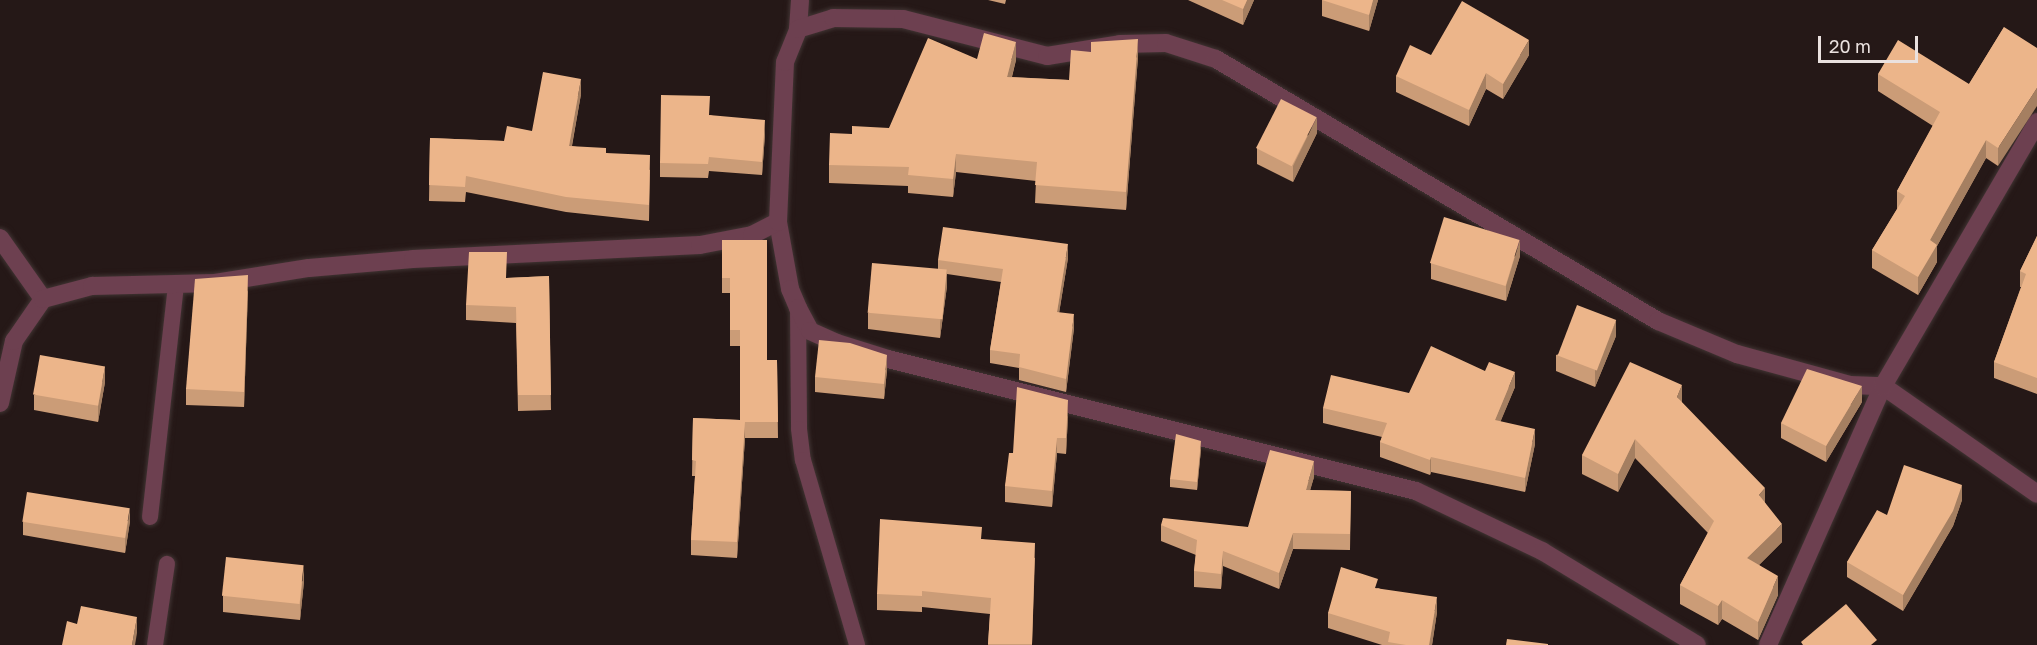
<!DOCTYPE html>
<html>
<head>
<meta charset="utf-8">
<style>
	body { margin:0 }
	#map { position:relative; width:2037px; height:645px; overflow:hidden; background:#251817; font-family:"Golos Text",sans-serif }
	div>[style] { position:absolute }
	.roads { filter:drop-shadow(0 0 2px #413433) drop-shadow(0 0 2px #413433) }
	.service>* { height:16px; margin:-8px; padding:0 8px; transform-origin:8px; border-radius:8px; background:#6d4050 }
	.minor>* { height:18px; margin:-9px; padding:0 9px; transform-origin:9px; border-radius:9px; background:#6d4050 }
	.wall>* { inset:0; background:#cb9c77 }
	.shaded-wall>* { inset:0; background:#a57f61 }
	.building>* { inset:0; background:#ecb58a; transform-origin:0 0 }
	span { translate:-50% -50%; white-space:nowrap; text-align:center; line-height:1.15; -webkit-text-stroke:6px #251817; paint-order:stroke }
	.scale { position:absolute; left:1818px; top:36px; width:100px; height:27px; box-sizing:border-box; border:3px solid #eae1df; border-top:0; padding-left:8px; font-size:18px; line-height:21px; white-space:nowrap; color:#eae1df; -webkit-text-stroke:4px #251817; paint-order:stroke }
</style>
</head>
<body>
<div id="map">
	<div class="roads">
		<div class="service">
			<div style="left:798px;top:308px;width:121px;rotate:89.5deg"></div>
			<div style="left:799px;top:429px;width:31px;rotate:83deg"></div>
			<div style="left:803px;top:460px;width:193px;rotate:73.7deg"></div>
			<div style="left:150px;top:517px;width:234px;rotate:-83.6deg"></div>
			<div style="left:155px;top:645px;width:82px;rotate:-81.6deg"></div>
		</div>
		<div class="minor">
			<div style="left:798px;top:29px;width:29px;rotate:-86deg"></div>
			<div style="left:778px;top:222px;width:68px;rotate:79.8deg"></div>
			<div style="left:790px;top:289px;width:21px;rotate:67deg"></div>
			<div style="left:798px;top:308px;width:26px;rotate:62deg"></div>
			<div style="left:810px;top:331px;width:30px;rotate:24deg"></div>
			<div style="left:837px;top:343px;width:53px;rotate:17.4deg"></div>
			<div style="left:888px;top:359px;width:544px;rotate:14.04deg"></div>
			<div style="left:1416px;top:491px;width:140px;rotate:25.5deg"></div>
			<div style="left:1542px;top:551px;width:181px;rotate:31.2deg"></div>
			<div style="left:0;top:238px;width:75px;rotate:54.8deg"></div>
			<div style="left:0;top:403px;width:64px;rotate:-77.3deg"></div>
			<div style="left:14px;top:341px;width:51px;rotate:-55.4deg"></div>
			<div style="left:43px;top:299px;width:51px;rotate:-14.9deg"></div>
			<div style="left:92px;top:286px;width:123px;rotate:-1.4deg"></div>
			<div style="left:215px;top:283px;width:95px;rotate:-9.1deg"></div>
			<div style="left:309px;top:268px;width:104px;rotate:-4.9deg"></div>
			<div style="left:413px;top:259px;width:287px;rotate:-2.8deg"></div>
			<div style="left:700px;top:245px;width:53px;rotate:-10.9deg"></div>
			<div style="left:752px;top:235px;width:29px;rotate:-27deg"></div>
			<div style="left:778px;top:222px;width:160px;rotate:-87.5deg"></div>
			<div style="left:785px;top:62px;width:35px;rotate:-68deg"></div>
			<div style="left:798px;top:29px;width:37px;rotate:-17deg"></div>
			<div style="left:833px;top:18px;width:70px;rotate:0.8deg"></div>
			<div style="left:903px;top:19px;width:149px;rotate:14.4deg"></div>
			<div style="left:1047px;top:56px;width:74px;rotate:-9.3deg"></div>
			<div style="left:1120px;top:44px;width:46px;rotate:-1.2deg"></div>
			<div style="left:1166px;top:43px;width:52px;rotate:17.7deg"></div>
			<div style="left:1216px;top:59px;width:514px;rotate:30.66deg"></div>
			<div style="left:1658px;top:321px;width:86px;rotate:22.7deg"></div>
			<div style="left:1737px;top:354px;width:117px;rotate:15.3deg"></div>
			<div style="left:1850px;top:385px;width:33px;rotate:2deg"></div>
			<div style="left:1883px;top:386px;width:188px;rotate:35deg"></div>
			<div style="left:1768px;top:645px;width:283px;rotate:-66.1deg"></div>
			<div style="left:1883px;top:386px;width:306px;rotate:-59.7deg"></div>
		</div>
	</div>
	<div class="wall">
		<div style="clip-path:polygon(988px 0,1006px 0,1005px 4px)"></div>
		<div style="clip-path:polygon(1188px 0,1254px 0,1243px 25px)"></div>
		<div style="clip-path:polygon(1322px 0,1378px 0,1369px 31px,1322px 16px)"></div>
		<div style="clip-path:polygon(2004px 27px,1998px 166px,1986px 158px,1937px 246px,1937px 262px,1918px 295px,1872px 268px,1872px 250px,1897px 209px,1897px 191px,1933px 126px,1878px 91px,1878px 74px,1969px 84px)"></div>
		<div style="clip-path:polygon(1431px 55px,1529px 55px,1503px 99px,1486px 89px,1469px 126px,1396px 92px,1396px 76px)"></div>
		<div style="clip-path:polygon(1138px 57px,1126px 210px,1035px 203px,1036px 181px,956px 172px,953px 197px,908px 193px,908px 186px,829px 183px,829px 165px,852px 134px,889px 128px,977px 59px,1016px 60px,1012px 77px,1069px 80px)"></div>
		<div style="clip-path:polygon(581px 94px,572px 146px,606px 153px,650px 170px,649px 221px,566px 212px,466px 192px,465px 202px,429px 201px,430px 138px,504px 141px,532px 131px)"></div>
		<div style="clip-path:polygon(710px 115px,765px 134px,762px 175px,709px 171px,708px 178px,660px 177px,660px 163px)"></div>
		<div style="clip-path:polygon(1317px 133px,1293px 182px,1257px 164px,1257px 148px)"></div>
		<div style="clip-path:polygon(2037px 236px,2037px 394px,1994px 378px,1994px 362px,2021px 287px,2020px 287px,2020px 271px)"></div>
		<div style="clip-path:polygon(722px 240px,767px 360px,777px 360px,778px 438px,745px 438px,737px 558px,691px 555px,691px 540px,695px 476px,692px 476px,693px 418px,740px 420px,740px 346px,730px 346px,730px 293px,722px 293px)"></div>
		<div style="clip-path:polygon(1520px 256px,1506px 301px,1431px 279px,1431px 263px)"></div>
		<div style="clip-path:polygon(1068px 258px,1059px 313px,1074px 328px,1066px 392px,1019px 380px,1019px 368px,990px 363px,990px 350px,1001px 282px,947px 274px,947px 286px,940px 338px,868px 329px,868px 313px,938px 270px,938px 260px)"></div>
		<div style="clip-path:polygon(549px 276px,551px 410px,518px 411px,516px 323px,466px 320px,466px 305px,507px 278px)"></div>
		<div style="clip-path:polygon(248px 290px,244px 407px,186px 405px,186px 389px)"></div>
		<div style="clip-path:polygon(1616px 336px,1595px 387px,1556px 371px,1556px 355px)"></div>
		<div style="clip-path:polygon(887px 370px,884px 399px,815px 392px,815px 377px)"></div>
		<div style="clip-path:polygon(105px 382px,98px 422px,34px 410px,34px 395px)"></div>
		<div style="clip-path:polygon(1515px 387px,1500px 422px,1535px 444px,1525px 492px,1431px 472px,1430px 475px,1380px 457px,1380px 442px,1382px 437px,1323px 423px,1323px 408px,1409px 393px)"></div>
		<div style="clip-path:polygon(1862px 402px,1826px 462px,1781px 438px,1781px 423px)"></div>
		<div style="clip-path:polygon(1682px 403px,1765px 503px,1782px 542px,1759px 565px,1778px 595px,1758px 640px,1722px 619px,1718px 625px,1680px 604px,1680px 585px,1708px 533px,1635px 458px,1618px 492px,1582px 474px,1582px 455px)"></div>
		<div style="clip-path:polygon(1068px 416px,1066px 454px,1057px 453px,1052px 507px,1005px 502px,1005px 486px,1013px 453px)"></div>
		<div style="clip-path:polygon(1201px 449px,1197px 490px,1170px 487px,1170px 479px)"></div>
		<div style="clip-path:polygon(1314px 477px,1310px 490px,1351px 491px,1350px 550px,1293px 549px,1279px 589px,1223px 566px,1221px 589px,1194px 587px,1194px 571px,1196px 555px,1161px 541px,1161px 525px,1248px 527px)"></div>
		<div style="clip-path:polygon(1962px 500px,1953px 526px,1903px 611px,1847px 577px,1847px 562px,1887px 515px)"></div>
		<div style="clip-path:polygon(130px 521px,125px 553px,23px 535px,23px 522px)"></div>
		<div style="clip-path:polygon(982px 539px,1035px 558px,1032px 645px,988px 645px,990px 614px,922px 607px,922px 612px,877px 610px,877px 594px)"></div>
		<div style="clip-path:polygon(304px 581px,300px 620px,223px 612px,223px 596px)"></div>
		<div style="clip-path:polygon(1378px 588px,1437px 612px,1432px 645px,1382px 645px,1328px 628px,1328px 613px)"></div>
	</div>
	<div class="shaded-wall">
		<div style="clip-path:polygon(1247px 0,1254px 0,1243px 25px,1243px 9px)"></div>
		<div style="clip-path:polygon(1373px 0,1378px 0,1369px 31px,1369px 15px)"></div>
		<div style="clip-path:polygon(1138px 39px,1138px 57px,1126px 210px,1126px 192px)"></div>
		<div style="clip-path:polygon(1529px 40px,1529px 55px,1503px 99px,1503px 84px)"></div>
		<div style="clip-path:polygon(1016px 42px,1016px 60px,1007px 95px,1007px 77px)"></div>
		<div style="clip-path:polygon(1486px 73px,1486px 89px,1469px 126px,1469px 110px)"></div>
		<div style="clip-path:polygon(581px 79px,581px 94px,569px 161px,569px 146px)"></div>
		<div style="clip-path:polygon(2037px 88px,2037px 106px,1998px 166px,1998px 148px)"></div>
		<div style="clip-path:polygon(1317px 117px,1317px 133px,1293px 182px,1293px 166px)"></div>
		<div style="clip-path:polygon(765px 120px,765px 134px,762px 175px,762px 162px)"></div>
		<div style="clip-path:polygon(1986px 140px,1986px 158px,1937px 246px,1937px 262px,1918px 295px,1918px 277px,1930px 240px)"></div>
		<div style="clip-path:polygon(956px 154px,956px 172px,953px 197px,953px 179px)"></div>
		<div style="clip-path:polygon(1520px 240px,1520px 256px,1506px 301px,1506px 286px)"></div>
		<div style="clip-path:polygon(1068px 244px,1068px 258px,1057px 326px,1057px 312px)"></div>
		<div style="clip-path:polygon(947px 270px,947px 286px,940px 338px,940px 323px)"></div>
		<div style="clip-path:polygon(248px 275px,248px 290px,244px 407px,244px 392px)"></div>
		<div style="clip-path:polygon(1074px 314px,1074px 328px,1066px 392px,1066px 379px)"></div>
		<div style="clip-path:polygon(1616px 320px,1616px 336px,1595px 387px,1595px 371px)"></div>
		<div style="clip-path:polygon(887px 355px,887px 370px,884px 399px,884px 384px)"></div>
		<div style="clip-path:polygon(105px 366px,105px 382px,98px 422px,98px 406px)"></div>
		<div style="clip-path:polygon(1515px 372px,1515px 387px,1495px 435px,1495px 420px)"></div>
		<div style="clip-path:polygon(1682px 385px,1682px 404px,1677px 397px)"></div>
		<div style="clip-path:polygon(1862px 386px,1862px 402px,1826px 462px,1826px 446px)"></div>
		<div style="clip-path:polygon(1068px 400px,1068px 416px,1066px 454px,1066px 438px)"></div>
		<div style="clip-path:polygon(745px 422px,745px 438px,737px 558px,737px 542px)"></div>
		<div style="clip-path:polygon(1535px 429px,1535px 444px,1525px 492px,1525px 478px)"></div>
		<div style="clip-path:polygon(1057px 438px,1057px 453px,1052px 507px,1052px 491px)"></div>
		<div style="clip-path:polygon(1635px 439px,1635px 458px,1618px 492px,1618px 474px)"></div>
		<div style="clip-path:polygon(1201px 441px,1201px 449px,1197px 490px,1197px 482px)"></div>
		<div style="clip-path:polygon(1431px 457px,1431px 472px,1430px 475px,1430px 460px)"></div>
		<div style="clip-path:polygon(1314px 461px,1314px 477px,1306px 505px,1306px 490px)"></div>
		<div style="clip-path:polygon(1962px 485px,1962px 500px,1953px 526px,1903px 611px,1903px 595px)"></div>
		<div style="clip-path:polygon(1765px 488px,1765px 507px,1759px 495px)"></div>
		<div style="clip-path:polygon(130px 508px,130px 521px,125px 553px,125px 540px)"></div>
		<div style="clip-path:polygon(1782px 524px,1782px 542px,1747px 577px,1747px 558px)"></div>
		<div style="clip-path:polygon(1293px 533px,1293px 549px,1279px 589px,1279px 573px)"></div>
		<div style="clip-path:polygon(1223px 551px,1223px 566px,1221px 589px,1221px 574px)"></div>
		<div style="clip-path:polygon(304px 565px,304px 581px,300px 620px,300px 604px)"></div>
		<div style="clip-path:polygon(1778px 576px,1778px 595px,1758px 640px,1758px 622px)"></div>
		<div style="clip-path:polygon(1437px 597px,1437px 612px,1432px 645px,1429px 645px)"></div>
		<div style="clip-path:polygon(1722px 600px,1722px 619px,1718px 625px,1718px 606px)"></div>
		<div style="clip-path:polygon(137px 617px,137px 633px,135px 645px,132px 645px)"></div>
	</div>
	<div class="building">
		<div style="clip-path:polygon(1222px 0,1247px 0,1243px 9px)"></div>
		<div style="clip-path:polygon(1322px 0,1373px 0,1369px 15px)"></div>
		<div style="clip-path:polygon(1462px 1px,1529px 40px,1503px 84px,1486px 73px,1469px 110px,1396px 76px,1410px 45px,1431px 55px)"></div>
		<div style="clip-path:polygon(2004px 27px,2037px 48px,2037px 88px,1998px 148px,1986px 140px,1930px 240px,1937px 245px,1918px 277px,1872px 250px,1905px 196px,1897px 191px,1940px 112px,1878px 74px,1898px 40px,1969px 84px)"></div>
		<div style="clip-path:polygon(984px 33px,1016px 42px,1007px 77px,1069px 80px,1071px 50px,1091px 52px,1091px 42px,1138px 39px,1126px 192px,1035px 185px,1037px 162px,956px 154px,953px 179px,908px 175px,909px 167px,829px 165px,830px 133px,852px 134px,852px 126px,889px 128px,928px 38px,977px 59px)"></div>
		<div style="clip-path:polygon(543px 72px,581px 79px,569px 146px,606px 148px,606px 153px,650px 155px,649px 205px,566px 197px,466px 176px,465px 187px,429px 185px,430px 138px,504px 141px,507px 126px,532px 131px)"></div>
		<div style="clip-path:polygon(661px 95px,710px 96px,709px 115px,765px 120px,762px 162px,709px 157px,708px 164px,660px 163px)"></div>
		<div style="left:1281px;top:99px;width:40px;height:55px;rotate:27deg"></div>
		<div style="left:1444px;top:217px;width:79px;height:48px;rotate:17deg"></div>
		<div style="clip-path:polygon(943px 227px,1068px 244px,1057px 312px,1074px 314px,1066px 379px,1019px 367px,1020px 354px,990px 350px,1003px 269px,938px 260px)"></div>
		<div style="clip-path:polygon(2037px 236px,2037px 378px,1994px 362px,2026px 274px,2020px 271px)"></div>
		<div style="clip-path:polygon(722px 240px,767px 240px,767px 360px,777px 360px,778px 422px,745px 422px,737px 542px,691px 540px,696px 461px,692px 460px,693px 418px,740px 420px,740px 330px,730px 330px,730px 278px,722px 278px)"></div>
		<div style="clip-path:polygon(469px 252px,507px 252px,506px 278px,549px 276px,551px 395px,518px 395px,516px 307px,466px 305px)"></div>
		<div style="left:872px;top:263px;width:75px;height:50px;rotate:5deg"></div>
		<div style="clip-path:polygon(248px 275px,244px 392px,186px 389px,195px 279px)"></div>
		<div style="left:1577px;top:305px;width:42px;height:54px;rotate:21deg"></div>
		<div style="clip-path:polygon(819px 340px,850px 343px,887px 355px,884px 384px,815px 377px)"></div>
		<div style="clip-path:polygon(1431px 346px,1485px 371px,1489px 362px,1515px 372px,1495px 420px,1535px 429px,1525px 478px,1431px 457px,1430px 460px,1380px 442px,1387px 423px,1323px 408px,1331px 375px,1409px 393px)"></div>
		<div style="left:40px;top:355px;width:66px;height:40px;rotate:10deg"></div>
		<div style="clip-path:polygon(1630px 362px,1682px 385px,1677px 397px,1765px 488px,1759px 495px,1782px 524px,1747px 558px,1778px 576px,1758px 622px,1722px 600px,1718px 606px,1680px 585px,1714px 521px,1635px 439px,1618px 474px,1582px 455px)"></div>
		<div style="clip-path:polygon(1807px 369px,1862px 386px,1826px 446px,1781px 423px)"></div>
		<div style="clip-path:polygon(1017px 387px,1068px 400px,1066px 438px,1057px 438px,1052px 491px,1005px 486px,1009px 453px,1013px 453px)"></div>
		<div style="clip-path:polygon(1176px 434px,1201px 441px,1197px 482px,1170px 479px)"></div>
		<div style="clip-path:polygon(1270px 450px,1314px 461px,1306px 490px,1351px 491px,1350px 534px,1293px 533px,1279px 573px,1223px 551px,1221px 574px,1194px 571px,1197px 540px,1161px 525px,1163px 518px,1248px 527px)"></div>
		<div style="clip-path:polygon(1904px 465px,1962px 485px,1953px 511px,1903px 595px,1847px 562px,1877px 510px,1887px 515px)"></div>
		<div style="left:27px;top:492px;width:104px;height:30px;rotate:9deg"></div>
		<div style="clip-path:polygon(880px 519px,982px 527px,981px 539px,1035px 543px,1032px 644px,988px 644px,991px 598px,922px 591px,922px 596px,877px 594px)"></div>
		<div style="left:226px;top:557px;width:78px;height:39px;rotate:6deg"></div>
		<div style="clip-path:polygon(1341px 567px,1378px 579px,1375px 588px,1437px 597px,1429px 645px,1406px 645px,1388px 642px,1390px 632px,1328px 613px)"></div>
		<div style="clip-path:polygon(1846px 604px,1877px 640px,1871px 645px,1803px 645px,1801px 642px)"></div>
		<div style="clip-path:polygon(81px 606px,137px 617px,132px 645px,62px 645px,67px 621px,77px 624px)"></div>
		<div style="clip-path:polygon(1507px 639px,1548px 644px,1548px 645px,1506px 645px)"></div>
	</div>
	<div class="scale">20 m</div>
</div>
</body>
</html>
